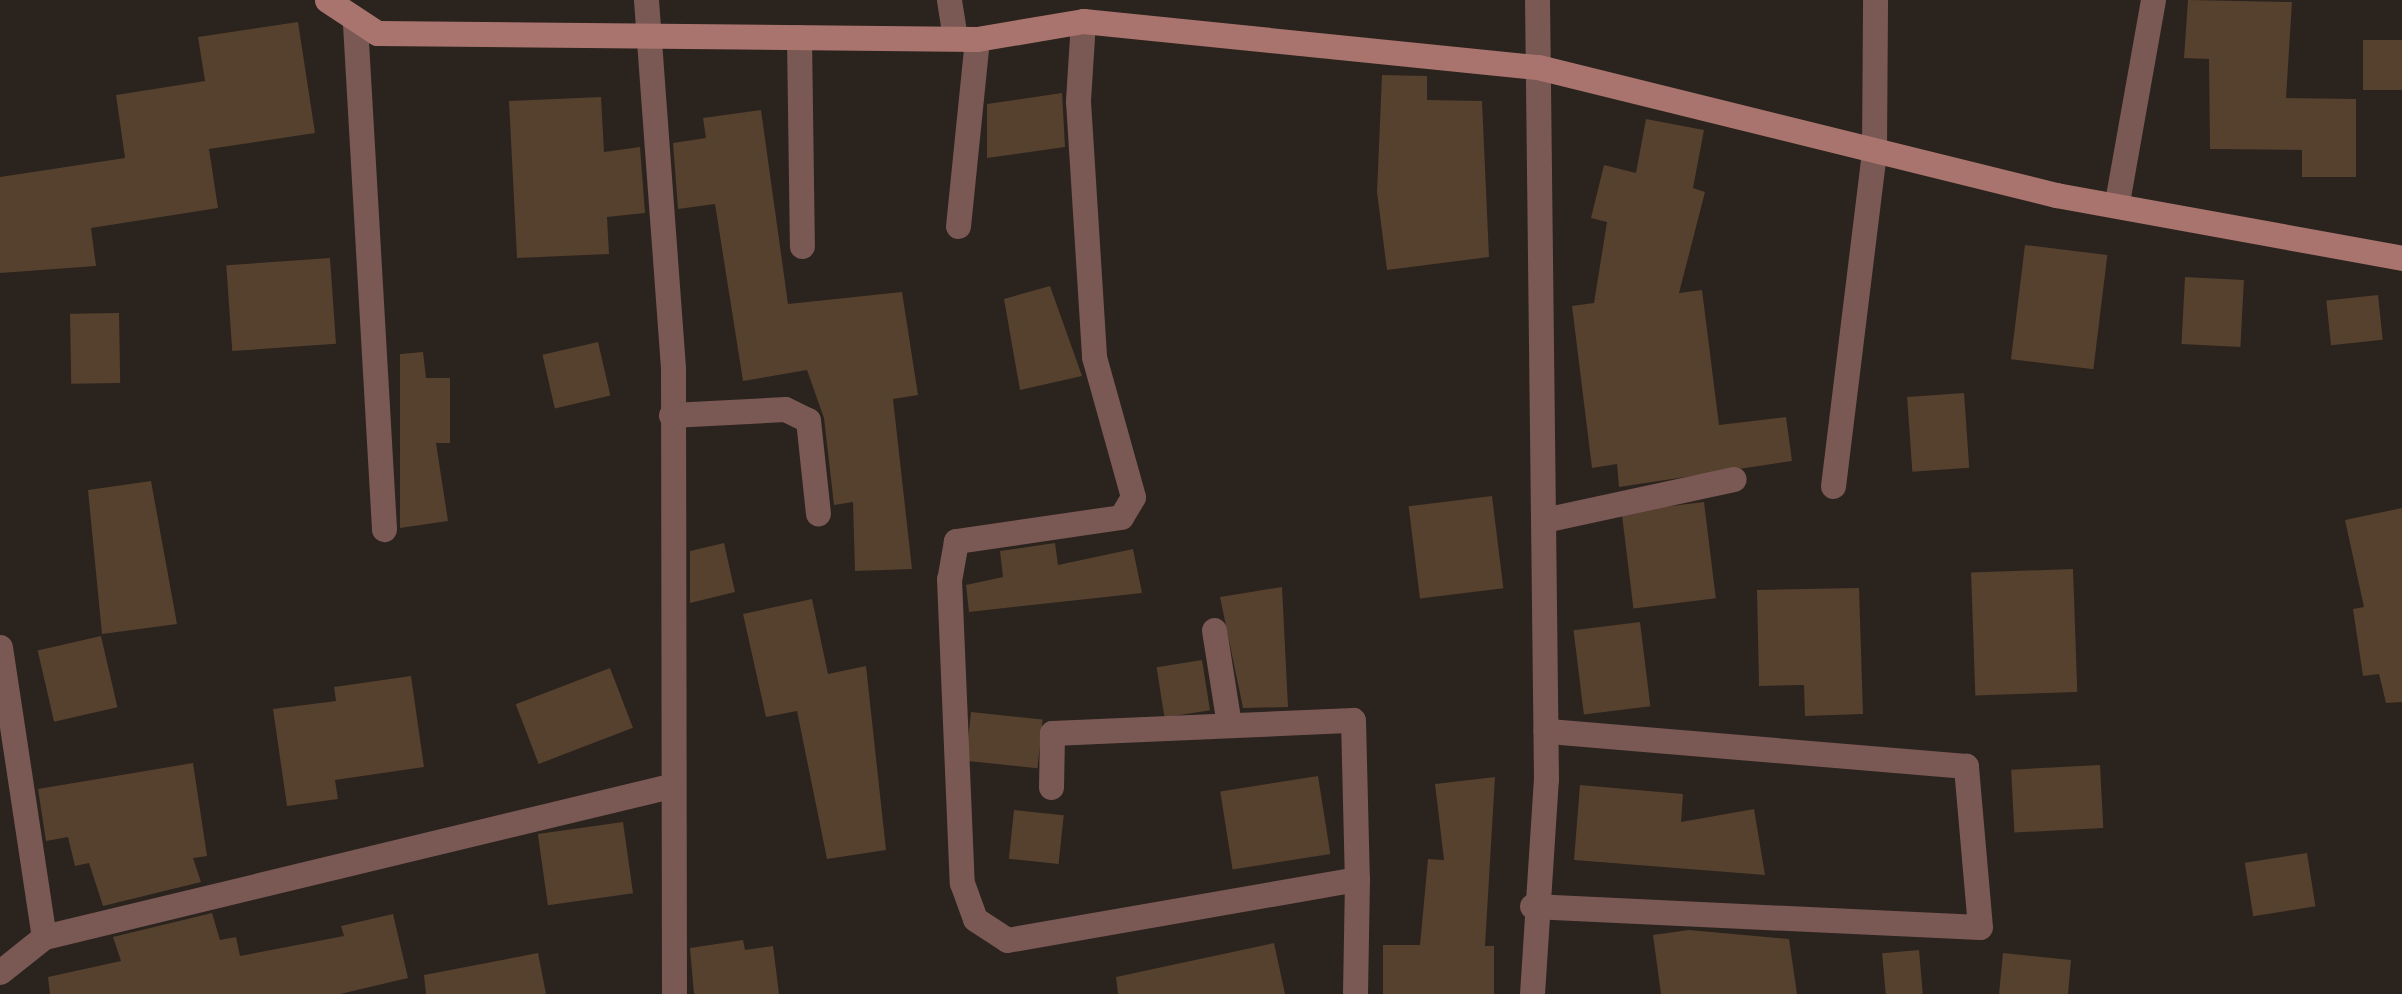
<!DOCTYPE html>
<html>
<head>
<meta charset="utf-8">
<style>
	body { margin:0 }
	#map { position:relative; width:2402px; height:994px; overflow:hidden; background:#2b231d; font-family:"Times New Roman",serif }
	div>[style] { position:absolute }
	.building>* { inset:0; background:#56402e; transform-origin:0 0 }
	.street>* { height:25px; margin:-12.5px; padding:0 12.5px; transform-origin:12.5px; border-radius:12.5px; background:#7a5854 }
	.secondary>* { height:25px; margin:-12.5px; padding:0 12.5px; transform-origin:12.5px; border-radius:12.5px; background:#aa746e }
	span { translate:-50% -50%; white-space:nowrap; text-align:center; line-height:1.15; -webkit-text-stroke:10px #2b231d; paint-order:stroke }
</style>
</head>
<body>
<div id="map">
	<div class="building">
		<div style="clip-path:polygon(2188px 0,2292px 2px,2286px 98px,2356px 99px,2356px 177px,2302px 177px,2302px 150px,2210px 149px,2209px 59px,2184px 58px)"></div>
		<div style="clip-path:polygon(298px 22px,315px 133px,209px 149px,218px 208px,91px 228px,96px 266px,0 273px,0 177px,125px 158px,116px 95px,205px 81px,198px 37px)"></div>
		<div style="left:2363px;top:40px;width:39px;height:50px"></div>
		<div style="clip-path:polygon(1382px 75px,1427px 76px,1427px 100px,1482px 101px,1489px 257px,1387px 270px,1377px 192px)"></div>
		<div style="clip-path:polygon(1062px 93px,1065px 147px,987px 158px,987px 104px)"></div>
		<div style="clip-path:polygon(601px 97px,604px 152px,640px 147px,645px 213px,607px 217px,609px 254px,517px 258px,509px 101px)"></div>
		<div style="clip-path:polygon(761px 110px,788px 304px,902px 292px,918px 395px,893px 399px,912px 569px,855px 571px,853px 502px,834px 505px,824px 418px,807px 370px,743px 381px,715px 204px,678px 209px,673px 143px,706px 138px,703px 118px)"></div>
		<div style="clip-path:polygon(1646px 119px,1704px 130px,1693px 188px,1705px 192px,1679px 293px,1702px 290px,1719px 425px,1786px 417px,1792px 461px,1619px 487px,1617px 464px,1592px 468px,1572px 306px,1594px 303px,1607px 222px,1591px 218px,1604px 165px,1636px 173px)"></div>
		<div style="left:2025px;top:245px;width:83px;height:115px;rotate:7deg"></div>
		<div style="left:330px;top:258px;width:86px;height:104px;rotate:86deg"></div>
		<div style="left:2185px;top:277px;width:59px;height:67px;rotate:3deg"></div>
		<div style="clip-path:polygon(1050px 286px,1082px 376px,1020px 390px,1004px 299px)"></div>
		<div style="left:2378px;top:295px;width:45px;height:52px;rotate:84deg"></div>
		<div style="left:119px;top:313px;width:70px;height:49px;rotate:89deg"></div>
		<div style="left:598px;top:342px;width:55px;height:57px;rotate:77deg"></div>
		<div style="clip-path:polygon(423px 352px,426px 378px,450px 378px,450px 443px,436px 443px,448px 521px,400px 528px,400px 354px)"></div>
		<div style="left:1964px;top:393px;width:75px;height:57px;rotate:86deg"></div>
		<div style="clip-path:polygon(151px 481px,177px 624px,102px 634px,88px 490px)"></div>
		<div style="left:1492px;top:496px;width:93px;height:84px;rotate:83deg"></div>
		<div style="left:1704px;top:502px;width:97px;height:83px;rotate:83deg"></div>
		<div style="clip-path:polygon(2402px 508px,2402px 702px,2386px 703px,2379px 674px,2363px 676px,2353px 609px,2364px 607px,2345px 520px)"></div>
		<div style="clip-path:polygon(724px 543px,735px 592px,690px 603px,690px 551px)"></div>
		<div style="clip-path:polygon(1055px 543px,1058px 565px,1133px 549px,1142px 593px,969px 612px,966px 585px,1003px 577px,1000px 551px)"></div>
		<div style="left:2073px;top:569px;width:123px;height:102px;rotate:88deg"></div>
		<div style="clip-path:polygon(1282px 587px,1288px 707px,1243px 708px,1220px 597px)"></div>
		<div style="clip-path:polygon(1859px 588px,1863px 714px,1805px 716px,1804px 685px,1759px 686px,1757px 590px)"></div>
		<div style="clip-path:polygon(812px 599px,828px 674px,866px 666px,886px 850px,827px 859px,797px 711px,766px 717px,743px 614px)"></div>
		<div style="left:1640px;top:622px;width:85px;height:67px;rotate:83deg"></div>
		<div style="left:101px;top:636px;width:73px;height:65px;rotate:77deg"></div>
		<div style="left:1202px;top:660px;width:51px;height:46px;rotate:81deg"></div>
		<div style="left:610px;top:668px;width:64px;height:101px;rotate:69deg"></div>
		<div style="clip-path:polygon(411px 676px,424px 767px,335px 780px,338px 799px,287px 806px,273px 709px,336px 701px,334px 687px)"></div>
		<div style="left:971px;top:712px;width:72px;height:49px;rotate:6deg"></div>
		<div style="clip-path:polygon(193px 763px,207px 856px,193px 858px,201px 882px,103px 906px,89px 863px,75px 866px,68px 837px,46px 841px,38px 789px)"></div>
		<div style="left:2100px;top:765px;width:63px;height:89px;rotate:87deg"></div>
		<div style="left:1318px;top:776px;width:79px;height:99px;rotate:81deg"></div>
		<div style="clip-path:polygon(1495px 777px,1485px 946px,1494px 946px,1494px 994px,1383px 994px,1383px 945px,1420px 945px,1428px 859px,1444px 860px,1435px 784px)"></div>
		<div style="clip-path:polygon(1580px 785px,1683px 794px,1681px 822px,1754px 809px,1765px 875px,1574px 860px)"></div>
		<div style="left:1014px;top:810px;width:50px;height:49px;rotate:6deg"></div>
		<div style="left:623px;top:822px;width:72px;height:86px;rotate:82deg"></div>
		<div style="left:2307px;top:853px;width:54px;height:63px;rotate:81deg"></div>
		<div style="clip-path:polygon(212px 913px,220px 940px,236px 937px,240px 956px,344px 936px,341px 926px,393px 914px,408px 978px,340px 994px,50px 994px,48px 977px,121px 961px,113px 937px)"></div>
		<div style="clip-path:polygon(1689px 930px,1789px 939px,1797px 994px,1661px 994px,1653px 935px)"></div>
		<div style="clip-path:polygon(743px 940px,745px 950px,773px 946px,779px 994px,694px 994px,690px 948px)"></div>
		<div style="clip-path:polygon(1274px 943px,1285px 994px,1118px 994px,1116px 977px)"></div>
		<div style="left:1919px;top:950px;width:44px;height:37px;rotate:85deg"></div>
		<div style="clip-path:polygon(538px 953px,546px 994px,426px 994px,424px 975px)"></div>
		<div style="clip-path:polygon(2003px 953px,2071px 960px,2068px 994px,1999px 994px)"></div>
	</div>
	<div class="street">
		<div style="left:646px;top:0;width:370px;rotate:85.8deg"></div>
		<div style="left:673px;top:369px;width:625px;rotate:89.91deg"></div>
		<div style="left:949px;top:0;width:38px;rotate:81deg"></div>
		<div style="left:1083px;top:21px;width:80px;rotate:93.6deg"></div>
		<div style="left:1078px;top:101px;width:256px;rotate:86.4deg"></div>
		<div style="left:1094px;top:357px;width:145px;rotate:74.4deg"></div>
		<div style="left:1133px;top:497px;width:23px;rotate:121deg"></div>
		<div style="left:1121px;top:517px;width:167px;rotate:171.7deg"></div>
		<div style="left:956px;top:541px;width:39px;rotate:100deg"></div>
		<div style="left:949px;top:579px;width:304px;rotate:87.6deg"></div>
		<div style="left:962px;top:883px;width:38px;rotate:70deg"></div>
		<div style="left:975px;top:919px;width:38px;rotate:33deg"></div>
		<div style="left:1007px;top:940px;width:355px;rotate:-9.9deg"></div>
		<div style="left:1357px;top:879px;width:115px;rotate:91deg"></div>
		<div style="left:355px;top:24px;width:506px;rotate:86.71deg"></div>
		<div style="left:799px;top:37px;width:209px;rotate:89.2deg"></div>
		<div style="left:2117px;top:202px;width:205px;rotate:-79.9deg"></div>
		<div style="left:958px;top:226px;width:188px;rotate:-84.2deg"></div>
		<div style="left:671px;top:415px;width:114px;rotate:-3deg"></div>
		<div style="left:785px;top:409px;width:25px;rotate:26deg"></div>
		<div style="left:808px;top:420px;width:94px;rotate:83.9deg"></div>
		<div style="left:1833px;top:486px;width:338px;rotate:-83deg"></div>
		<div style="left:1874px;top:150px;width:150px;rotate:-89.6deg"></div>
		<div style="left:1544px;top:520px;width:194px;rotate:-12.2deg"></div>
		<div style="left:1214px;top:630px;width:96px;rotate:81deg"></div>
		<div style="left:0;top:647px;width:293px;rotate:81.4deg"></div>
		<div style="left:1051px;top:787px;width:54px;rotate:-88.9deg"></div>
		<div style="left:1052px;top:733px;width:301px;rotate:-2.5deg"></div>
		<div style="left:1353px;top:720px;width:159px;rotate:88.6deg"></div>
		<div style="left:1532px;top:906px;width:448px;rotate:2.7deg"></div>
		<div style="left:1980px;top:927px;width:162px;rotate:-95deg"></div>
		<div style="left:1966px;top:766px;width:422px;rotate:-175.2deg"></div>
		<div style="left:0;top:972px;width:56px;rotate:-38.5deg"></div>
		<div style="left:44px;top:937px;width:644px;rotate:-13.56deg"></div>
		<div style="left:1532px;top:994px;width:215px;rotate:-86.3deg"></div>
		<div style="left:1546px;top:779px;width:779px;rotate:-90.66deg"></div>
	</div>
	<div class="secondary">
		<div style="left:327px;top:0;width:60px;rotate:33.4deg"></div>
		<div style="left:377px;top:33px;width:600px;rotate:0.57deg"></div>
		<div style="left:977px;top:39px;width:108px;rotate:-9.6deg"></div>
		<div style="left:1083px;top:21px;width:457px;rotate:5.8deg"></div>
		<div style="left:1538px;top:67px;width:534px;rotate:13.88deg"></div>
		<div style="left:2056px;top:195px;width:352px;rotate:10.3deg"></div>
	</div>
</div>
</body>
</html>
